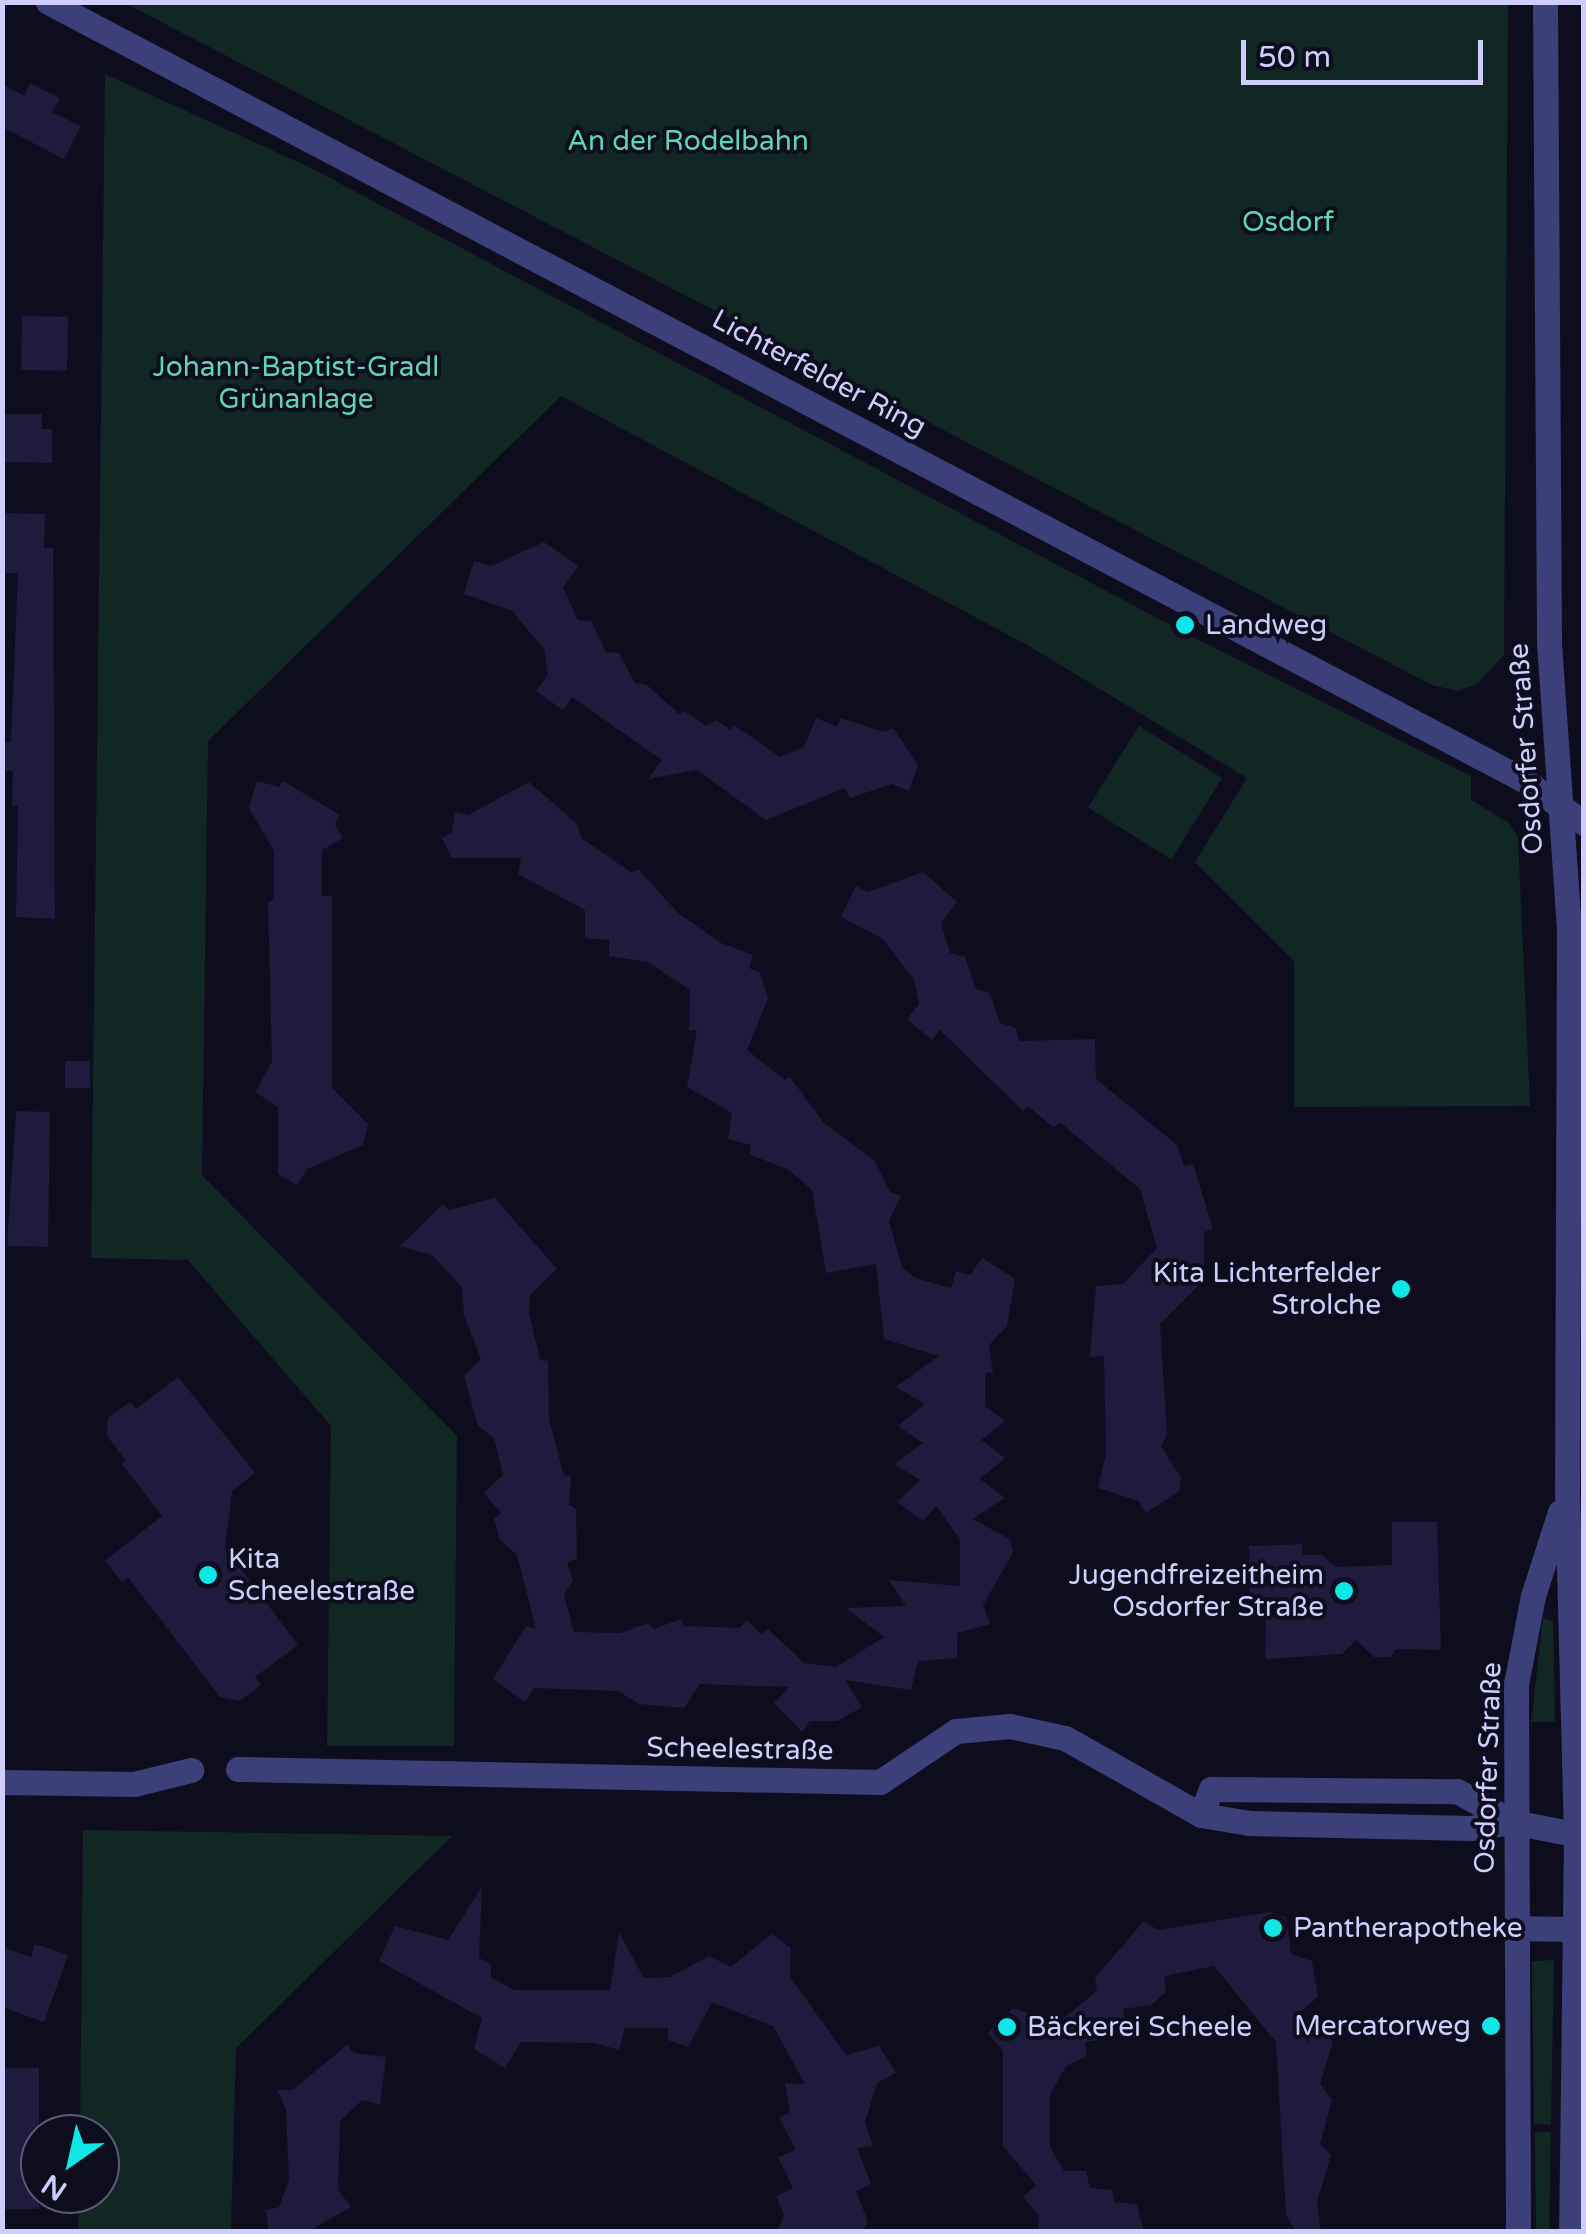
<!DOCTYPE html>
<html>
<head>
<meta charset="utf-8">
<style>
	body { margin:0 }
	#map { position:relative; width:1586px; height:2234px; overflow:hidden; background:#0e0d1e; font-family:"Varela Round",sans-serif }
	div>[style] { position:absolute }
	.green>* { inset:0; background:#112724; transform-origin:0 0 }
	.building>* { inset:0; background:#1e1b3d; transform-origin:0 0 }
	.minor>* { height:25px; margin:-12.5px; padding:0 12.5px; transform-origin:12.5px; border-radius:12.5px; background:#3b3f7a }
	.tertiary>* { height:25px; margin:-12.5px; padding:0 12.5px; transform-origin:12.5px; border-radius:12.5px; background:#3b3f7a }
	.dots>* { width:28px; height:28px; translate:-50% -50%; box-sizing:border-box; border:5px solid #0e0d1e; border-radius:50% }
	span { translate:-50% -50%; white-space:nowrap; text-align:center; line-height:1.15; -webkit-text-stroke:8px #0e0d1e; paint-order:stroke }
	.park-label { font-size:28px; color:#5fd6ac }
	.street-label { font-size:28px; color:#cecdfc }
	.poi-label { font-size:28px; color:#cecdfc }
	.left { translate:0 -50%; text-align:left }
	.right { translate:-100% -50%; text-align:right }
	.frame { position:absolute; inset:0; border:5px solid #cecdfc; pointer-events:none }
	.north { position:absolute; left:20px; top:2114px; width:100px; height:100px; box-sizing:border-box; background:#0e0d1e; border:2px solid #5b5a77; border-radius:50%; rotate:214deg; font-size:28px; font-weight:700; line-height:40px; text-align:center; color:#cecdfc }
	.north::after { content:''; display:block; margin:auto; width:35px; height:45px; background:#0fe6e5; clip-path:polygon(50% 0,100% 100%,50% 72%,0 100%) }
	.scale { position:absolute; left:1241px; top:40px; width:242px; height:45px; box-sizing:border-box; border:5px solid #cecdfc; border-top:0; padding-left:12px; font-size:30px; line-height:35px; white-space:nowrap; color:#cecdfc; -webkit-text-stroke:8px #0e0d1e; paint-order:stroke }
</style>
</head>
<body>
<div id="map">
	<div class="green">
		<div style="clip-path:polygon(125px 3px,1508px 3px,1504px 655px,1477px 684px,1458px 691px,1432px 685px)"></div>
		<div style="clip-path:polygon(105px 74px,309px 167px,1191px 636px,1471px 776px,1471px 800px,1509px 823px,1518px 837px,1530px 1106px,1294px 1107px,1294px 961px,1195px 862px,1247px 778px,1029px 646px,561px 396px,208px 741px,202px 1175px,457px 1436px,454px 1746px,327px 1746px,331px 1426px,188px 1260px,91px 1258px)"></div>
		<div style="left:1139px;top:726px;width:98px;height:96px;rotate:32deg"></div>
		<div style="clip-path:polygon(1543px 1618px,1553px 1621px,1555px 1722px,1531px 1722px)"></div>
		<div style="clip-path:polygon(83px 1830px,452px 1836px,236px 2048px,231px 2231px,78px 2231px,79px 2194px,100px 2194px,100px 2134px,80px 2134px)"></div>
		<div style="clip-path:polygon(1554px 1960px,1551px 2125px,1534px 2124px,1532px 1961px)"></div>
		<div style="clip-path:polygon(1535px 2132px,1551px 2132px,1549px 2231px,1536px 2231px)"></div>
	</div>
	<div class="building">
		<div style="clip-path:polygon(30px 83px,60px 98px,52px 112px,81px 126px,64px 159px,2px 127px,2px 84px,24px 96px)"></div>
		<div style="left:22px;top:316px;width:46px;height:54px;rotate:1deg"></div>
		<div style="clip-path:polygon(2px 414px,42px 414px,42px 429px,52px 429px,52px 463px,2px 462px)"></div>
		<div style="clip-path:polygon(2px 513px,45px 514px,44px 548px,53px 548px,55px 919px,16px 917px,18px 806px,12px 806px,13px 771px,2px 771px,2px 742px,11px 742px,18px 573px,2px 573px)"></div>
		<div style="clip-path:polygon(544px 542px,578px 566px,563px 588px,578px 620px,591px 621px,606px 652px,619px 653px,635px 683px,647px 685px,679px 714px,685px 711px,706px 726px,716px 720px,731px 730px,734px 725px,780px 757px,804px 747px,816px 718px,837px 727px,841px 718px,883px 732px,893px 728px,918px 765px,909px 791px,892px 784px,850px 798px,845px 788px,766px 820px,697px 770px,648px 779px,662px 760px,572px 697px,563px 710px,536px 691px,548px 674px,544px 649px,511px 610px,464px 594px,474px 561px,491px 566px)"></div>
		<div style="clip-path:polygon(257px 781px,279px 787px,283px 781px,340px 815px,335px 824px,343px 838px,322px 850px,322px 896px,332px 896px,332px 1088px,368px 1124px,363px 1145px,307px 1169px,297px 1185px,278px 1174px,278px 1107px,255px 1092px,272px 1062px,268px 903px,274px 899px,274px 851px,249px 808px)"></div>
		<div style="clip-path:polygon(529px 782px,577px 824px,581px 838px,632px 873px,638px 869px,678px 913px,721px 943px,753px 955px,749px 968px,760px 973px,768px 998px,747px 1050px,785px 1080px,790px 1077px,823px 1122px,875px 1161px,890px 1192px,901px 1196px,889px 1221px,902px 1267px,915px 1278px,951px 1288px,956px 1271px,970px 1275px,982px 1258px,1015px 1279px,1007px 1326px,989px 1345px,993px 1372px,985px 1373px,985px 1406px,1005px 1421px,981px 1440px,1005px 1458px,980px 1479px,1005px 1498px,972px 1519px,1010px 1539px,1013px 1553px,983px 1605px,990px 1624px,957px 1633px,957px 1658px,918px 1661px,911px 1690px,845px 1680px,862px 1707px,837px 1721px,810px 1721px,802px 1732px,774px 1703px,789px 1687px,700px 1684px,684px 1708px,639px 1704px,618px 1691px,534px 1688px,525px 1702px,493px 1679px,526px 1626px,536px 1629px,517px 1555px,500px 1540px,494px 1519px,501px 1513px,484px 1493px,503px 1475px,494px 1438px,478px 1426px,464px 1376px,481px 1359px,464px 1315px,462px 1287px,432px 1255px,400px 1246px,443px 1204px,449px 1210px,495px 1198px,557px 1269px,530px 1295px,529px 1313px,540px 1360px,548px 1361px,549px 1419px,564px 1476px,571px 1477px,569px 1505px,576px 1509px,577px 1559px,567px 1562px,573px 1581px,564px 1595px,574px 1632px,620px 1633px,648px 1623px,654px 1629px,681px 1619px,683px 1626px,739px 1628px,747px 1620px,761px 1634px,768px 1629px,804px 1663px,836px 1667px,884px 1637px,846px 1608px,906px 1606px,889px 1580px,960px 1586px,960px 1539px,936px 1506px,923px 1521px,897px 1502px,920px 1480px,894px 1464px,923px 1443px,898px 1426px,925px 1404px,896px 1387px,939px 1356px,884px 1339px,876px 1264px,826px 1273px,812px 1190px,789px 1170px,749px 1154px,751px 1145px,728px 1139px,732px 1113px,687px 1087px,697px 1030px,689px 1030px,690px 990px,648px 962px,609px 956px,609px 940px,585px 938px,585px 910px,518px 874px,521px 858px,452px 858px,442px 838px,452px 832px,455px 812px,468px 815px)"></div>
		<div style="clip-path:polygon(923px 872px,957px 902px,941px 923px,950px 953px,965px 957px,976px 989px,990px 993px,1000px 1023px,1016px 1028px,1019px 1041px,1095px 1039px,1096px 1079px,1177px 1145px,1184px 1166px,1193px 1164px,1213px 1229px,1204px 1232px,1204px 1280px,1160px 1324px,1167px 1435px,1161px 1446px,1181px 1478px,1179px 1491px,1146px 1513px,1138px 1501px,1098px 1488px,1106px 1454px,1104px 1356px,1090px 1357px,1096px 1286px,1123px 1284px,1157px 1248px,1140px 1189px,1061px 1123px,1053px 1127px,1028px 1106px,1023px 1111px,940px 1030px,932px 1040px,907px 1019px,919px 1004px,914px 980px,883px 939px,841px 917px,856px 886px,868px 892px)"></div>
		<div style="left:65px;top:1061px;width:25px;height:27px"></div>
		<div style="clip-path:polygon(16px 1111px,50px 1112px,48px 1247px,7px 1246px)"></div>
		<div style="clip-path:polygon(178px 1377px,255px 1473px,232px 1491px,225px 1548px,298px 1645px,255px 1677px,261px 1685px,239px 1701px,220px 1697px,128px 1577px,122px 1582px,105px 1561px,162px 1516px,122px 1464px,126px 1461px,107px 1436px,108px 1418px,130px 1402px,136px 1409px)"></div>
		<div style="clip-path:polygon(1392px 1522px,1437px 1522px,1441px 1650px,1396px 1649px,1391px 1657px,1374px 1657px,1356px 1640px,1342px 1654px,1265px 1659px,1266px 1612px,1250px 1598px,1249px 1546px,1302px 1544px,1302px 1555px,1322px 1555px,1336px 1567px,1392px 1565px)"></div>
		<div style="clip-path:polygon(482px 1887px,479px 1958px,491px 1964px,491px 1977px,514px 1990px,610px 1990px,619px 1933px,644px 1978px,670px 1977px,709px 1956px,731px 1967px,771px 1934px,791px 1948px,790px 1977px,846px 2055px,879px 2046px,896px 2073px,877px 2083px,865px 2122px,873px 2146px,857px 2148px,871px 2184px,856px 2191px,868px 2222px,860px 2232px,777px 2232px,784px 2215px,776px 2196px,793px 2188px,778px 2157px,796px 2150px,779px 2118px,790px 2112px,785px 2083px,805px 2084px,773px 2026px,712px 2002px,688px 2047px,668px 2040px,668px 2028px,625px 2028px,619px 2050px,595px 2043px,521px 2042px,505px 2068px,474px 2049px,482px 2018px,379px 1961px,395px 1926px,448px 1940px)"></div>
		<div style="clip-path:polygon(1271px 1912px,1286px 1917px,1291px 1954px,1312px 1961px,1318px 1997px,1300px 2012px,1333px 2042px,1320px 2084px,1332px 2100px,1320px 2144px,1331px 2155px,1317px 2202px,1321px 2232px,1296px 2232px,1286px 2215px,1276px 2042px,1214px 1966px,1164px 1976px,1166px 1992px,1151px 2005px,1123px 2009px,1126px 2025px,1112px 2038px,1085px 2042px,1087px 2056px,1066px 2066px,1050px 2094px,1050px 2147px,1064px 2171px,1086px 2171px,1090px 2188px,1112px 2190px,1114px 2202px,1137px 2204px,1144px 2232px,1038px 2232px,1039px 2216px,1023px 2197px,1036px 2185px,1003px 2146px,1003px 2051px,988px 2033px,1013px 2008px,1059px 2022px,1097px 1991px,1095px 1978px,1144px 1921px,1158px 1930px)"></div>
		<div style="clip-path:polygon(35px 1944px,68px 1955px,44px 2022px,2px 2007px,2px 1947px,31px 1957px)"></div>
		<div style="clip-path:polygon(347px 2045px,354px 2053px,386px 2057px,380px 2105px,362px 2100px,340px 2121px,338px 2189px,351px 2207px,307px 2232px,269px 2232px,266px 2210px,279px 2207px,289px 2180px,286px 2109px,277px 2090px,293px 2090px)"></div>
		<div style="left:2px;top:2068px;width:37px;height:141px"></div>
	</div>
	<div class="minor">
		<div style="left:48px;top:2px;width:1666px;rotate:27.8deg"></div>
		<div style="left:1522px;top:779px;width:76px;rotate:35.4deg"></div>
		<div style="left:238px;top:1769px;width:642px;rotate:1.16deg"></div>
		<div style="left:880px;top:1782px;width:92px;rotate:-33.9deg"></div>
		<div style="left:956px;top:1731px;width:54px;rotate:-5.3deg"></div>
		<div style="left:1010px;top:1726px;width:56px;rotate:12.3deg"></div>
		<div style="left:1065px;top:1738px;width:156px;rotate:29.5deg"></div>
		<div style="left:1201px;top:1815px;width:50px;rotate:9.3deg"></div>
		<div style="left:1250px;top:1823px;width:220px;rotate:1.3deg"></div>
		<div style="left:1470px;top:1828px;width:43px;rotate:-7.9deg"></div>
		<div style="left:1513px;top:1822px;width:72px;rotate:11.2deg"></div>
		<div style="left:2px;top:1782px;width:132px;rotate:0.9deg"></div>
		<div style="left:134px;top:1784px;width:59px;rotate:-13.8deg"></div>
		<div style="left:1201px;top:1815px;width:28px;rotate:-69deg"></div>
		<div style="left:1211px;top:1789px;width:246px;rotate:0.5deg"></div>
		<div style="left:1457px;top:1791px;width:64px;rotate:29deg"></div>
	</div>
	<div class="tertiary">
		<div style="left:1545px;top:2px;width:641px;rotate:89.64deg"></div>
		<div style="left:1549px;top:643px;width:286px;rotate:86deg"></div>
		<div style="left:1569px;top:928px;width:564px;rotate:90.2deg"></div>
		<div style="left:1567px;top:1492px;width:344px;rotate:88.5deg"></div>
		<div style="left:1576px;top:1836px;width:396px;rotate:90.7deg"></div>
		<div style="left:1514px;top:1928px;width:61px;rotate:0.9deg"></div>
		<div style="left:1518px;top:2232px;width:548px;rotate:-90.21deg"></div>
		<div style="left:1516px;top:1684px;width:90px;rotate:-79.1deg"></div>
		<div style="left:1533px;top:1596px;width:88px;rotate:-72.2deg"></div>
	</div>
	<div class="dots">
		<div style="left:1185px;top:625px;background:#0fe6e5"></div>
		<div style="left:1401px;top:1289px;background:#0fe6e5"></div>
		<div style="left:208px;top:1575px;background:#0fe6e5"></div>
		<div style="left:1344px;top:1591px;background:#0fe6e5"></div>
		<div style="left:1273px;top:1928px;background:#0fe6e5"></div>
		<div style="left:1491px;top:2026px;background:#0fe6e5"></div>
		<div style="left:1007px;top:2027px;background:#0fe6e5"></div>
	</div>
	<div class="park-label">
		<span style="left:688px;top:141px">An der Rodelbahn</span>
		<span style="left:1288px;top:222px">Osdorf</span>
		<span style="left:296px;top:383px">Johann-Baptist-Gradl<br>Grünanlage</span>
	</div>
	<div class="street-label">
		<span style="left:819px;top:373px;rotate:28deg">Lichterfelder Ring</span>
		<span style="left:1526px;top:749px;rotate:-94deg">Osdorfer Straße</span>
		<span style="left:740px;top:1749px;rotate:1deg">Scheelestraße</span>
		<span style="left:1488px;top:1768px;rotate:-88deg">Osdorfer Straße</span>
	</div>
	<div class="poi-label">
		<span class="left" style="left:1205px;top:625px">Landweg</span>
		<span class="right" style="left:1381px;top:1289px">Kita Lichterfelder<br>Strolche</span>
		<span class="left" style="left:228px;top:1575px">Kita<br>Scheelestraße</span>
		<span class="right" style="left:1324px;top:1591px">Jugendfreizeitheim<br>Osdorfer Straße</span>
		<span class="left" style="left:1293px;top:1928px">Pantherapotheke</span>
		<span class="right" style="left:1471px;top:2026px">Mercatorweg</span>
		<span class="left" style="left:1027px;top:2027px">Bäckerei Scheele</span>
	</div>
	<div class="frame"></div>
	<div class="north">N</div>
	<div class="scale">50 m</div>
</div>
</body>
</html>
